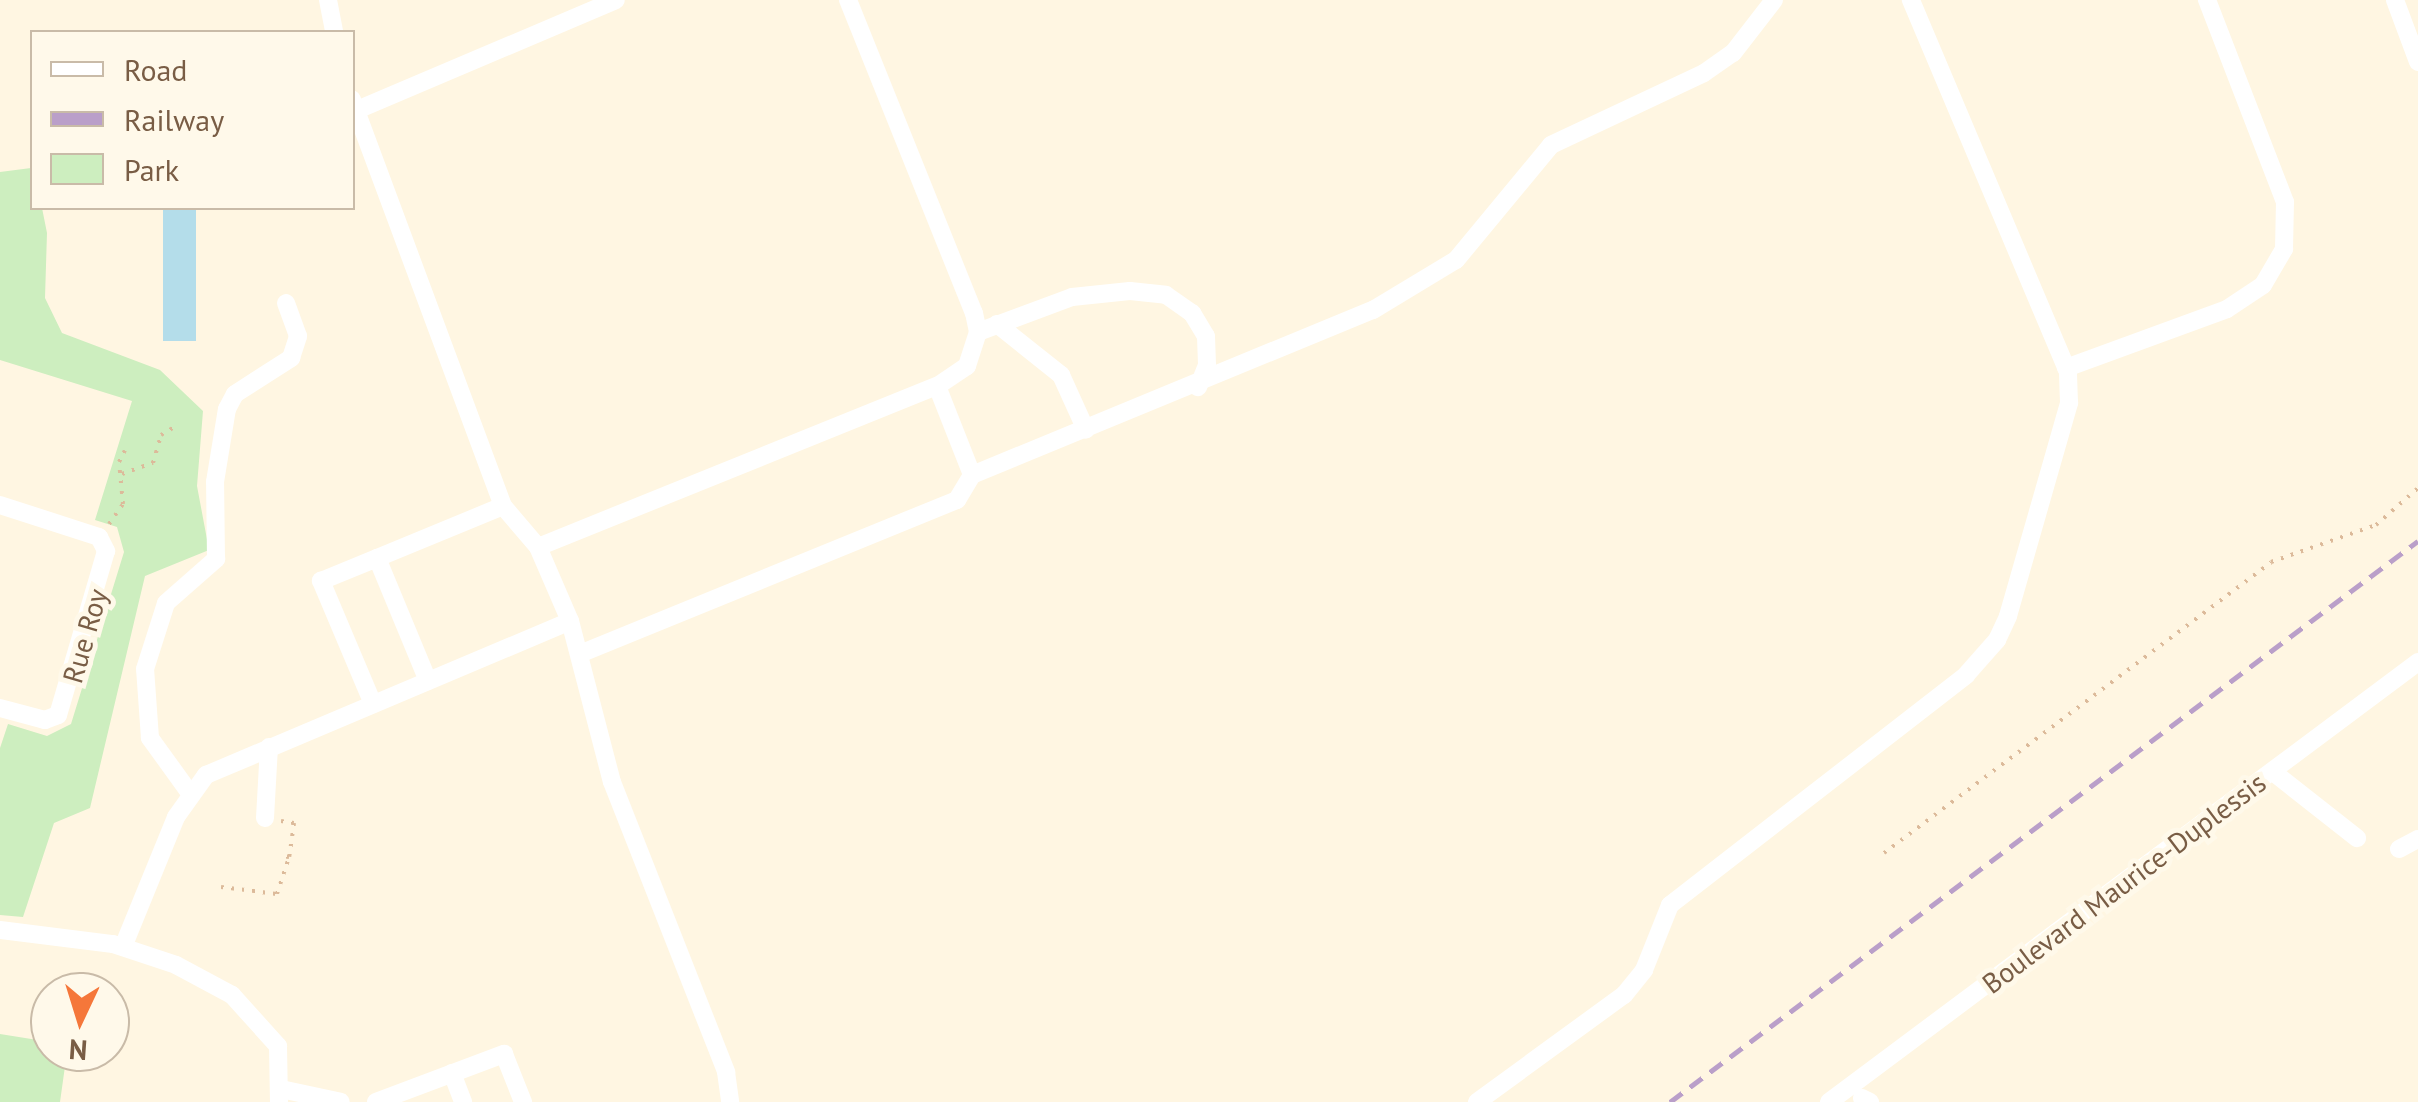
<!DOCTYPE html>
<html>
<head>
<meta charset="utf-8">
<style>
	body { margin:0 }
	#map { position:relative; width:2418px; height:1102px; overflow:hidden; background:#fff6e2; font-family:"PT Sans",sans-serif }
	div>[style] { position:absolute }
	.green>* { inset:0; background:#cdeebf }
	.water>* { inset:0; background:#b4ddea; transform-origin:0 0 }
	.path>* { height:4px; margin-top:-2px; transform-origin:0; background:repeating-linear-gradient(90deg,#dcba9a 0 2.5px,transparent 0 10.5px) }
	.minor>* { height:18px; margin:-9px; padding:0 9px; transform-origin:9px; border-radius:9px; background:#fff }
	.rail>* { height:5px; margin-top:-2.5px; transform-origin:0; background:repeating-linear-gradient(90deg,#ba9fc9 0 15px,transparent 0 25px) }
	span { translate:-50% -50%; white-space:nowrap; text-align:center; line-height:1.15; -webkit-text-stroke:10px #fff9ea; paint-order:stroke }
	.street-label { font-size:28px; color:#795d45 }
	.legend { position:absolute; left:30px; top:30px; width:325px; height:180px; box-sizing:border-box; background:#fff9ea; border:2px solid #c9bba8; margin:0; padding:12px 18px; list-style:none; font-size:30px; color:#795d45 }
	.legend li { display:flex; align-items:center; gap:20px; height:50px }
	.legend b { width:50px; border:2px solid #c9bba8 }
	.north { position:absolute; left:30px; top:972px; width:100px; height:100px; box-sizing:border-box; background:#fff9ea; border:2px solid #c9bba8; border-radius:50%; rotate:184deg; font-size:28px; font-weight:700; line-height:40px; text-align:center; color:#795d45 }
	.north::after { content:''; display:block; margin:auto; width:35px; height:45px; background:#f5773a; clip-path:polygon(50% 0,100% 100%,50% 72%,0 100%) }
</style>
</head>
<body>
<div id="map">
	<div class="green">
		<div style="clip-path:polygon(31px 168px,32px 208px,42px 208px,47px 233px,45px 298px,62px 333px,160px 370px,203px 411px,197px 486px,209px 550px,145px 576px,90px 808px,54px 823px,23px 917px,0 915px,0 748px,8px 724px,47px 736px,71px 724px,124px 552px,117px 527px,95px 520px,132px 401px,0 360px,0 172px)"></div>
		<div style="clip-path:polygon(0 1034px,50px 1042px,50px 1052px,67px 1052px,60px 1102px,0 1102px)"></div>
	</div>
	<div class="water">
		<div style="left:163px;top:208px;width:33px;height:133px"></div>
	</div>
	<div class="path">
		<div style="left:122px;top:474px;width:33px;rotate:-20deg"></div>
		<div style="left:153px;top:463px;width:29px;rotate:-74deg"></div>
		<div style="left:161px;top:435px;width:17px;rotate:-31deg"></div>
		<div style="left:109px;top:524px;width:24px;rotate:-55deg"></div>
		<div style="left:123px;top:504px;width:42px;rotate:-95.4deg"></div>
		<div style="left:119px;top:462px;width:13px;rotate:-63deg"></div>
		<div style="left:281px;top:821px;width:13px;rotate:9deg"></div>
		<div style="left:294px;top:823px;width:34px;rotate:98deg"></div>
		<div style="left:289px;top:857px;width:8px;rotate:-173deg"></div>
		<div style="left:1884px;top:853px;width:484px;rotate:-36.9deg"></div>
		<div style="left:2271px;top:562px;width:111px;rotate:-19.4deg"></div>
		<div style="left:2376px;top:525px;width:56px;rotate:-41.4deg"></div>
		<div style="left:221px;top:887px;width:56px;rotate:7.1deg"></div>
		<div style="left:277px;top:894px;width:39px;rotate:-72deg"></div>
	</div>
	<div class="minor">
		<div style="left:328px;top:0;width:33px;rotate:79deg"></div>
		<div style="left:848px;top:0;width:337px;rotate:68.1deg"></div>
		<div style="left:974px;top:313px;width:19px;rotate:78deg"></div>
		<div style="left:978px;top:332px;width:36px;rotate:108deg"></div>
		<div style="left:967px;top:366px;width:36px;rotate:146deg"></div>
		<div style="left:2395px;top:0;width:66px;rotate:69.6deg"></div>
		<div style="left:357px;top:110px;width:281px;rotate:-23deg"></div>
		<div style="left:997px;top:324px;width:82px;rotate:38.6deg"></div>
		<div style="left:1061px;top:375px;width:60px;rotate:65.6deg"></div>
		<div style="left:978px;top:332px;width:100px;rotate:-20.4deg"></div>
		<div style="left:1072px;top:297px;width:58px;rotate:-5.9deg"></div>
		<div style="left:1130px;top:291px;width:36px;rotate:6deg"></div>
		<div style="left:1166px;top:295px;width:32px;rotate:35deg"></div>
		<div style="left:1192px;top:313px;width:27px;rotate:59deg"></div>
		<div style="left:1206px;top:336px;width:29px;rotate:88deg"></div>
		<div style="left:1207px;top:365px;width:24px;rotate:112deg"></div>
		<div style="left:2066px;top:368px;width:171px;rotate:-20.1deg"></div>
		<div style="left:2227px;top:309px;width:43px;rotate:-33.7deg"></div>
		<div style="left:2263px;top:285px;width:42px;rotate:-59.7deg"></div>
		<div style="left:2284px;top:249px;width:47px;rotate:-88.8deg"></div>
		<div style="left:2285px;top:202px;width:217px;rotate:-111.1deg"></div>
		<div style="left:0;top:505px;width:104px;rotate:17.9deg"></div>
		<div style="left:99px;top:537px;width:16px;rotate:63deg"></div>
		<div style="left:106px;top:551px;width:171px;rotate:106.3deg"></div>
		<div style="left:58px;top:715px;width:14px;rotate:159deg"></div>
		<div style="left:45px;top:720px;width:47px;rotate:-165.1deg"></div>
		<div style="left:538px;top:547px;width:430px;rotate:-22deg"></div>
		<div style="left:937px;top:386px;width:96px;rotate:68.5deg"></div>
		<div style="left:972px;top:475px;width:434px;rotate:-22.4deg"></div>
		<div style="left:1373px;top:310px;width:97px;rotate:-31.1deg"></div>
		<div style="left:1456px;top:260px;width:149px;rotate:-50.4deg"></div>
		<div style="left:1551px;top:145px;width:169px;rotate:-25.2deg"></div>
		<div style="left:1704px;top:73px;width:35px;rotate:-35deg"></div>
		<div style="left:1733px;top:53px;width:67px;rotate:-52.3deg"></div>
		<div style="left:570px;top:621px;width:166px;rotate:75.4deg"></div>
		<div style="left:612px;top:782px;width:312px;rotate:68.5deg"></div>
		<div style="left:726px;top:1072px;width:30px;rotate:82deg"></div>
		<div style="left:582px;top:653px;width:405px;rotate:-22.2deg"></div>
		<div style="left:957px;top:500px;width:29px;rotate:-59deg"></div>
		<div style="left:428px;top:681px;width:133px;rotate:-112.5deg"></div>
		<div style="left:377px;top:558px;width:136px;rotate:-22.4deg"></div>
		<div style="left:373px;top:704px;width:134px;rotate:-112.9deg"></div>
		<div style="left:321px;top:581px;width:61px;rotate:-22.3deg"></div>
		<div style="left:2273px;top:772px;width:107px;rotate:38.2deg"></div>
		<div style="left:189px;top:792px;width:67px;rotate:-125.8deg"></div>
		<div style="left:150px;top:738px;width:69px;rotate:-94.1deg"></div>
		<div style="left:145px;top:669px;width:69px;rotate:-72.3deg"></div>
		<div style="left:166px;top:603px;width:67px;rotate:-41.3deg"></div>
		<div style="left:216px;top:559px;width:77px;rotate:-90.7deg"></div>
		<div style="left:215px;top:482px;width:74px;rotate:-80.7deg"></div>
		<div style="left:227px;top:409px;width:17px;rotate:-62deg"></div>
		<div style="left:235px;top:394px;width:67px;rotate:-32.7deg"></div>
		<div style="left:291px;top:358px;width:23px;rotate:-72deg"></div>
		<div style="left:298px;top:336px;width:35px;rotate:-110deg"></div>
		<div style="left:265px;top:818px;width:71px;rotate:-86.8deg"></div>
		<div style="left:2399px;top:849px;width:21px;rotate:-28deg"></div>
		<div style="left:0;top:930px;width:114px;rotate:7.1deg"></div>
		<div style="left:113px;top:944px;width:66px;rotate:18.4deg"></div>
		<div style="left:176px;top:965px;width:64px;rotate:28.2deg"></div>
		<div style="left:232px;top:995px;width:69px;rotate:48deg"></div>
		<div style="left:278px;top:1046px;width:56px;rotate:89deg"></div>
		<div style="left:123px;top:947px;width:140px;rotate:-67.8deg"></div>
		<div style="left:176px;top:817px;width:52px;rotate:-54.5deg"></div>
		<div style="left:206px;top:775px;width:395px;rotate:-22.9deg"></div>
		<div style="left:570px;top:621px;width:81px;rotate:-113.4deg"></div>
		<div style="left:538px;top:547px;width:54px;rotate:-130.5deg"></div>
		<div style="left:503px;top:506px;width:434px;rotate:-110.4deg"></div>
		<div style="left:452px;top:1073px;width:31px;rotate:69deg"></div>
		<div style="left:281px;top:1089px;width:61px;rotate:12.2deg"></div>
		<div style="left:1862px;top:1098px;width:9px;rotate:27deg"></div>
		<div style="left:376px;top:1102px;width:137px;rotate:-20.6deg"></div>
		<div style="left:504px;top:1054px;width:52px;rotate:68.4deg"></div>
		<div style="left:1477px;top:1102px;width:182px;rotate:-36.1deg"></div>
		<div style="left:1624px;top:995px;width:32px;rotate:-51deg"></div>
		<div style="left:1644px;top:970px;width:70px;rotate:-68.2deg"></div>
		<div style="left:1670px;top:905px;width:375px;rotate:-37.8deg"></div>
		<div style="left:1966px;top:675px;width:47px;rotate:-48.5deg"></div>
		<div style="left:1997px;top:640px;width:26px;rotate:-65deg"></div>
		<div style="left:2008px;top:616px;width:222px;rotate:-74deg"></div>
		<div style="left:2069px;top:403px;width:31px;rotate:-92deg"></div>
		<div style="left:2068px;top:372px;width:404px;rotate:-112.9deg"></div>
		<div style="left:1829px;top:1102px;width:735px;rotate:-36.76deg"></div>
	</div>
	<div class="rail">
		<div style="left:1670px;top:1102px;width:935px;rotate:-36.87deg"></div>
	</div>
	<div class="street-label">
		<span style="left:85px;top:636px;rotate:-74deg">Rue Roy</span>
		<span style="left:2124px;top:883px;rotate:-37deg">Boulevard Maurice-Duplessis</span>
	</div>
	<ul class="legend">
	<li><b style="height:12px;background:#fff"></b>Road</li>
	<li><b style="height:12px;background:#ba9fc9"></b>Railway</li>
	<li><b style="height:28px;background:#cdeebf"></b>Park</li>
	</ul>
	<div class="north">N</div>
</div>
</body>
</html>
